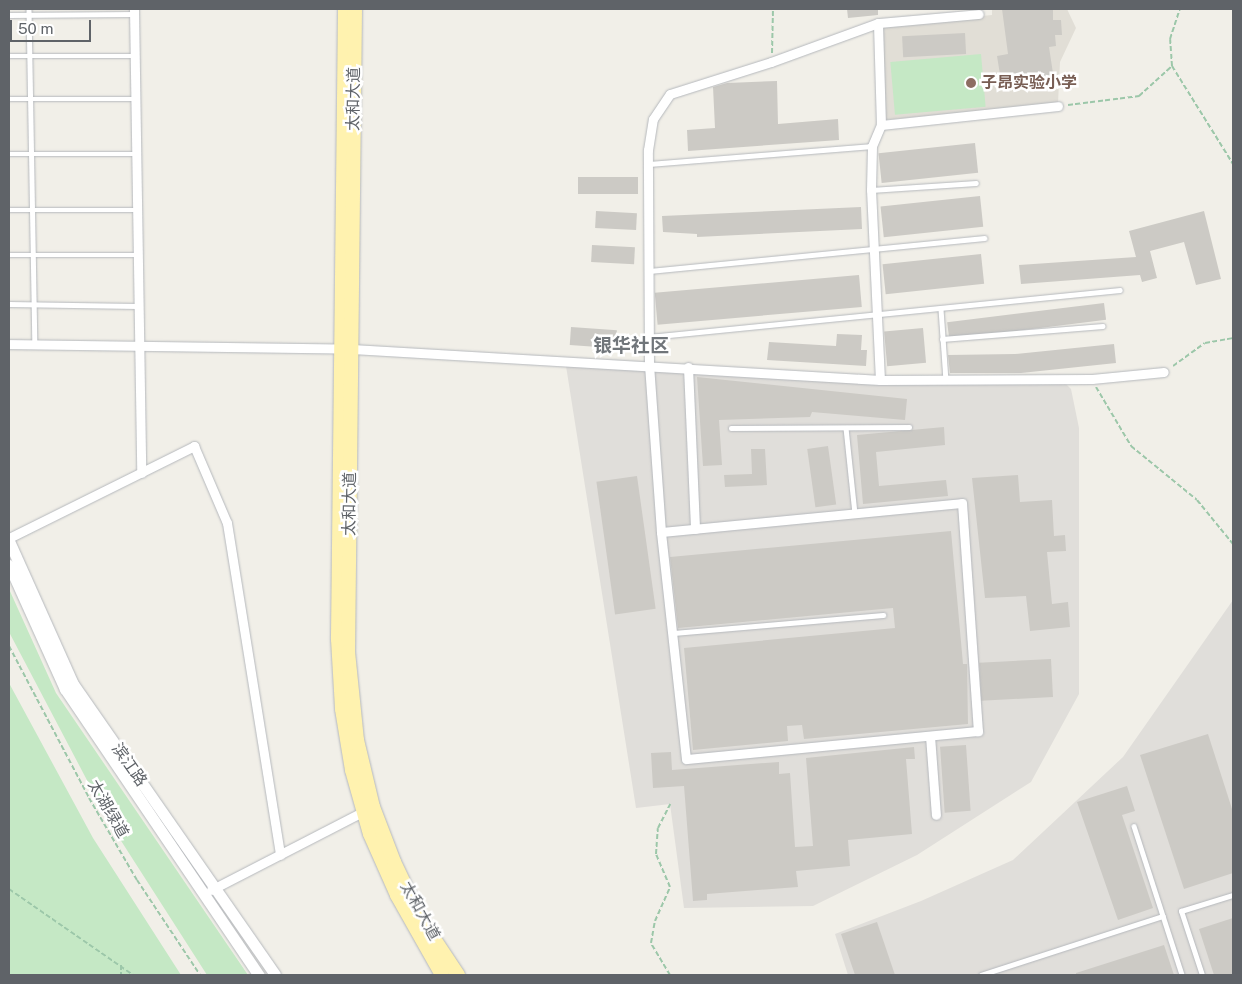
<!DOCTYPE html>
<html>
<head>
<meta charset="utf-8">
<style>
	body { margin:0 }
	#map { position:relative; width:1242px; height:984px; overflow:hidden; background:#f1efe8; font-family:"Public Sans","Noto Sans SC",sans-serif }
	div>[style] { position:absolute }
	.industrial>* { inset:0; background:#e0deda }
	.education>* { inset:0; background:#e1ded6 }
	.green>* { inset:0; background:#c5e8c5; transform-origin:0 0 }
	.building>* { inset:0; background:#cccac5; transform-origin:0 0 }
	.path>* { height:2px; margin-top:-1px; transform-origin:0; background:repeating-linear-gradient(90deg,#9cc7a9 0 5px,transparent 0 7.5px) }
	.roads { filter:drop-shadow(0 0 1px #b5b8bc) drop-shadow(0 0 1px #b5b8bc) }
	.service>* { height:4.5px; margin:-2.25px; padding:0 2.25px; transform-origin:2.25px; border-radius:2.25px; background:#fff }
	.minor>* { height:9px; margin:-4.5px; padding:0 4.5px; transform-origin:4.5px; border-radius:4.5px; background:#fff }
	.tertiary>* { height:11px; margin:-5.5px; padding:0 5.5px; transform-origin:5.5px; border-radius:5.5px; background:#fff }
	.primary>* { height:14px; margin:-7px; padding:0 7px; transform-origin:7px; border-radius:7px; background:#fff2af }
	.dots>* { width:14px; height:14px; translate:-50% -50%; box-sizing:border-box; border:2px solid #fff; border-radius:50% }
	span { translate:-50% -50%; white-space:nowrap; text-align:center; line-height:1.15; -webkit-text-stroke:5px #fff; paint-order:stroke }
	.education-label { font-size:16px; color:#785e54; font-weight:700 }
	.left { translate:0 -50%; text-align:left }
	.street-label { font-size:16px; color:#5f6368 }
	.quarter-label { font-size:19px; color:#70757a; font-weight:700 }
	.frame { position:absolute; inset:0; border:10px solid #5f6368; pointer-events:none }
	.scale { position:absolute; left:10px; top:20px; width:81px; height:22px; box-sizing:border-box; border:2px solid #5f6368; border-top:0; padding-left:6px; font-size:15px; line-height:18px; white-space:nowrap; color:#5f6368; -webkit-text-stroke:4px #fff; paint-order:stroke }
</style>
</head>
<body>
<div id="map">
	<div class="industrial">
		<div style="clip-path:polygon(566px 366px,1065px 383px,1071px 389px,1079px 428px,1079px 694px,1031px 782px,917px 855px,813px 906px,684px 908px,670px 804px,636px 808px)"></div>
		<div style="clip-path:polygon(1233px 600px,1233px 975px,848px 975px,835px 934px,921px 901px,1013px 860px,1123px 757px)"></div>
	</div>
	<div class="education">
		<div style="clip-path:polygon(992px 9px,1067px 9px,1076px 28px,1060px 62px,1058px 103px,884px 120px,882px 26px,992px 15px)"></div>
	</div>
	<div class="green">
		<div style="left:981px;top:54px;width:53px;height:91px;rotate:85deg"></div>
		<div style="clip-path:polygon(9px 589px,56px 693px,248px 975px,207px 975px,109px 822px,9px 632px)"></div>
		<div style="clip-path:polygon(9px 683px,93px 838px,181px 975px,9px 975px)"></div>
	</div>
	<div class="building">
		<div style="clip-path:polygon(847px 9px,878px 9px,878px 15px,848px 18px)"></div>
		<div style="clip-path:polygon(1002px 9px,1053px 9px,1053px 20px,1061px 20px,1062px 35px,1055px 35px,1056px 46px,1049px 47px,1054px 80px,1002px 87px,997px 56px,1008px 54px)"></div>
		<div style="left:965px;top:33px;width:21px;height:63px;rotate:87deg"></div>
		<div style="clip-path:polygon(777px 81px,778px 124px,838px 119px,839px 140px,688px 151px,687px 130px,715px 128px,713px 87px,727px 83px)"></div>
		<div style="left:975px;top:143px;width:30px;height:97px;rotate:84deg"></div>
		<div style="left:638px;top:177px;width:17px;height:60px;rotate:90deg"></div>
		<div style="left:980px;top:196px;width:31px;height:100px;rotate:84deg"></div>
		<div style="clip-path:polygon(861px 207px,862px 229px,697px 237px,697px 234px,663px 232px,662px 216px)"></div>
		<div style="left:596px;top:211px;width:41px;height:17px;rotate:3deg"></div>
		<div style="clip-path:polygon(1204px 211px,1221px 279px,1196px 285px,1184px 242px,1150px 251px,1157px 278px,1142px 282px,1140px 275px,1021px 284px,1019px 265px,1136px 257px,1129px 231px)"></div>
		<div style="left:592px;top:245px;width:43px;height:17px;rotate:3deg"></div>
		<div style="left:981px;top:254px;width:30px;height:99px;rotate:84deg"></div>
		<div style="left:859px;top:275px;width:32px;height:205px;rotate:85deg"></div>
		<div style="left:1104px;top:303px;width:17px;height:158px;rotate:83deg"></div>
		<div style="left:571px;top:327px;width:46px;height:18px;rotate:4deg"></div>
		<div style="left:923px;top:328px;width:35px;height:39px;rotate:85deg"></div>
		<div style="clip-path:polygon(837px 334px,862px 335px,861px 350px,867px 350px,866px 366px,767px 360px,769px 342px,836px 346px)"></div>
		<div style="clip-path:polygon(1114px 344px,1116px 363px,1021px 373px,950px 373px,948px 355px,1015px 354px)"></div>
		<div style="clip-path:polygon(697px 377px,907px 399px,905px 420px,812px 412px,810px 417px,719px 420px,722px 465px,703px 466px)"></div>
		<div style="clip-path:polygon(944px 427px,945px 445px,876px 452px,879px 486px,946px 480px,948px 496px,863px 504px,857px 435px)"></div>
		<div style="left:828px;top:446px;width:59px;height:21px;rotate:82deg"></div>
		<div style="clip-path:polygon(751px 449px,765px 449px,767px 485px,725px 487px,724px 475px,752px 474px)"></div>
		<div style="clip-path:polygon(1018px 475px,1020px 502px,1052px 500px,1054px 536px,1065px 535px,1066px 551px,1047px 552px,1052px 604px,1068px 602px,1070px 627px,1030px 631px,1026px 596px,985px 598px,972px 478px)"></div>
		<div style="left:637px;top:476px;width:134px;height:41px;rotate:82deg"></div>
		<div style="clip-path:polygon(951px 531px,963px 664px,967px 664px,968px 724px,804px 739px,802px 725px,787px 726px,788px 741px,693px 750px,684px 648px,895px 628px,893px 608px,678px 628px,670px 557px)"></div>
		<div style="left:1051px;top:659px;width:38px;height:72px;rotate:87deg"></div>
		<div style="clip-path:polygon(1208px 734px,1233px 812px,1233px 873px,1184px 889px,1140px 755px)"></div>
		<div style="left:966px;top:745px;width:66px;height:26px;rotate:86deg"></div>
		<div style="clip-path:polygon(914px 747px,915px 759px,906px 759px,912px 834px,848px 840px,850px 866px,796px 871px,798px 887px,707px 894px,707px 900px,693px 901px,684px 786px,653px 788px,651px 753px,671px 752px,672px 770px,779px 762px,779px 774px,790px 773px,795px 847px,813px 846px,806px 758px)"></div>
		<div style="clip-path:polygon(1127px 786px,1135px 811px,1122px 815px,1153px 908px,1118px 920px,1077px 802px)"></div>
		<div style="clip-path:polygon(1233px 918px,1233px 975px,1214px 975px,1199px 929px)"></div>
		<div style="clip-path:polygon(877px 922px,895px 975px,855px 975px,841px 934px)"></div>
		<div style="clip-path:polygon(1164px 945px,1174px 975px,1076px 975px,1076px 973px)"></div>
	</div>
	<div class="path">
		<div style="left:772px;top:53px;width:44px;rotate:-88.7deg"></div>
		<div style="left:1172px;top:66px;width:27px;rotate:-94deg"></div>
		<div style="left:1170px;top:39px;width:32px;rotate:-72deg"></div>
		<div style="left:1068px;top:105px;width:72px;rotate:-7.2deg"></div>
		<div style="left:1139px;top:96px;width:45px;rotate:-42.3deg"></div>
		<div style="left:1172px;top:66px;width:115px;rotate:58.1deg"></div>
		<div style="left:1173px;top:366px;width:39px;rotate:-36deg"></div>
		<div style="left:1205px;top:343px;width:28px;rotate:-10deg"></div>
		<div style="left:1096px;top:387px;width:69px;rotate:59.3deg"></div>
		<div style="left:1131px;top:446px;width:85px;rotate:39.3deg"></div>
		<div style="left:1197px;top:500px;width:57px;rotate:50.7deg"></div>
		<div style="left:9px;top:646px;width:172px;rotate:62.2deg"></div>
		<div style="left:89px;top:798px;width:95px;rotate:59.7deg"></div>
		<div style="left:137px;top:880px;width:114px;rotate:56.4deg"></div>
		<div style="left:9px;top:889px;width:151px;rotate:34.7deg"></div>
		<div style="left:121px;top:965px;width:10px;rotate:90deg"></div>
		<div style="left:670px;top:975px;width:37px;rotate:-121deg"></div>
		<div style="left:651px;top:943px;width:22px;rotate:-80deg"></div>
		<div style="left:655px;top:921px;width:37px;rotate:-66deg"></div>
		<div style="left:670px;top:887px;width:36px;rotate:-113deg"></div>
		<div style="left:656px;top:854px;width:26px;rotate:-86deg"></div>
		<div style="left:658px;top:828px;width:27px;rotate:-63deg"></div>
	</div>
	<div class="roads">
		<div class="service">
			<div style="left:29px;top:9px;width:336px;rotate:89deg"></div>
			<div style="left:9px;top:15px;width:125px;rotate:-0.5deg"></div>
			<div style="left:9px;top:56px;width:125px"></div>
			<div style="left:9px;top:99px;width:126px"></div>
			<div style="left:9px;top:154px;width:126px"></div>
			<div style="left:649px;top:164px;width:224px;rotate:-4.6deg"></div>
			<div style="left:871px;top:190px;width:105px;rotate:-3.8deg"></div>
			<div style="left:9px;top:210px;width:127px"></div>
			<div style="left:9px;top:255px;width:127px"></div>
			<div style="left:649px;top:271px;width:337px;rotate:-5.6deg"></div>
			<div style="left:9px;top:304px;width:128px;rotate:0.9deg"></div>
			<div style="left:941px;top:309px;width:71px;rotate:86deg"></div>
			<div style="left:649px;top:337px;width:473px;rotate:-5.7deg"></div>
			<div style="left:942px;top:339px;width:161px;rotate:-4.6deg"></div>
			<div style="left:731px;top:428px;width:178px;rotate:-0.3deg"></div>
			<div style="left:846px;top:428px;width:85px;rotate:84deg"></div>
			<div style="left:673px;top:633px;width:211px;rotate:-4.9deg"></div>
			<div style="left:1134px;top:826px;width:157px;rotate:72.1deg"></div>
			<div style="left:981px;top:975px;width:191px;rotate:-18deg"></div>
			<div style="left:1202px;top:975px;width:67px;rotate:-108.2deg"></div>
			<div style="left:1181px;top:911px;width:54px;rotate:-17.1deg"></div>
		</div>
		<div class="minor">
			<div style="left:134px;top:9px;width:464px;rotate:89.1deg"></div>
			<div style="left:881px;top:125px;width:178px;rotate:-6.1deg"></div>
			<div style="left:9px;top:344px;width:343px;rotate:0.8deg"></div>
			<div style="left:352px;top:349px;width:529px;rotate:3.36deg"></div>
			<div style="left:880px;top:380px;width:212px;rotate:-0.3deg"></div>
			<div style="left:1092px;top:379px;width:72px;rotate:-5.6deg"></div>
			<div style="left:688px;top:367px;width:162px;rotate:87.5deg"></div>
			<div style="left:880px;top:380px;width:190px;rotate:-92.7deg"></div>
			<div style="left:871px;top:190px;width:44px;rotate:-88.7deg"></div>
			<div style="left:872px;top:146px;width:23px;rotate:-67deg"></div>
			<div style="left:881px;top:125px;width:102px;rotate:-91.7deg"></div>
			<div style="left:878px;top:23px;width:101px;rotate:-5.1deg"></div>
			<div style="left:661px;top:532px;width:302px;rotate:-5.5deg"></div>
			<div style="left:962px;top:503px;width:229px;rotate:86deg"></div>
			<div style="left:978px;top:731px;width:293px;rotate:174.5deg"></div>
			<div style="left:686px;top:759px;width:228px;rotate:-96.3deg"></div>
			<div style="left:661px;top:532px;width:167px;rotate:-94.1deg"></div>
			<div style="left:649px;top:365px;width:215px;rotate:-90.3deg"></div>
			<div style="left:648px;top:150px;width:31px;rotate:-81deg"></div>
			<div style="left:653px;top:119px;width:30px;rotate:-56deg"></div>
			<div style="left:670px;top:94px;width:106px;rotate:-17.6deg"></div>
			<div style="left:771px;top:62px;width:114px;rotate:-20deg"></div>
			<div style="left:9px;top:538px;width:207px;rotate:-26.4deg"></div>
			<div style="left:194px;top:446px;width:84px;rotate:66.8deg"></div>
			<div style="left:227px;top:523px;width:336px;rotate:80.9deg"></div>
			<div style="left:930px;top:736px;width:79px;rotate:85.7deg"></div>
			<div style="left:211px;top:890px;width:174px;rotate:-27.3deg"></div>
		</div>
		<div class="tertiary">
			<div style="left:9px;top:541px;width:157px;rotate:65.9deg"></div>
			<div style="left:73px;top:684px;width:354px;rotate:55.2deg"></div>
			<div style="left:9px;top:565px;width:136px;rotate:65.7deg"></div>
			<div style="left:65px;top:689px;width:346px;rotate:55.9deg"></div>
		</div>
		<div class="primary">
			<div style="left:345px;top:9px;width:630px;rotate:90.64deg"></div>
			<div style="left:338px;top:639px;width:70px;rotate:86.7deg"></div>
			<div style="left:342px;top:709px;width:62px;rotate:80.7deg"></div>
			<div style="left:352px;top:770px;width:66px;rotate:74.3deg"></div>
			<div style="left:370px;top:834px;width:67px;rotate:66.1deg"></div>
			<div style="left:397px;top:895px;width:92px;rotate:60.6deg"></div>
			<div style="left:355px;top:9px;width:643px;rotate:90.62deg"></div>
			<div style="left:348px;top:652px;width:88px;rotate:84.2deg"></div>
			<div style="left:357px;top:740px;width:69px;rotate:76.6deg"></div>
			<div style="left:373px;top:807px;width:59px;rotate:69.1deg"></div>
			<div style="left:394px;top:862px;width:65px;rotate:64.6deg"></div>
			<div style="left:422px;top:921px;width:65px;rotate:56.3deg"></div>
		</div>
	</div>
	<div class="dots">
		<div style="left:971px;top:83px;background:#8d6e63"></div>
	</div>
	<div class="education-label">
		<span class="left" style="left:981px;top:83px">子昂实验小学</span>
	</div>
	<div class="street-label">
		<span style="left:354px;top:99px;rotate:-89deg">太和大道</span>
		<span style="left:350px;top:504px;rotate:-89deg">太和大道</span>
		<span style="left:129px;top:765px;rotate:55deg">滨江路</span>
		<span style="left:108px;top:809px;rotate:60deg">太湖绿道</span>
		<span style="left:420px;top:911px;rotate:61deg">太和大道</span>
	</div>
	<div class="quarter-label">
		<span style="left:631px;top:346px">银华社区</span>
	</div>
	<div class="frame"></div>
	<div class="scale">50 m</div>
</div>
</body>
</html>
